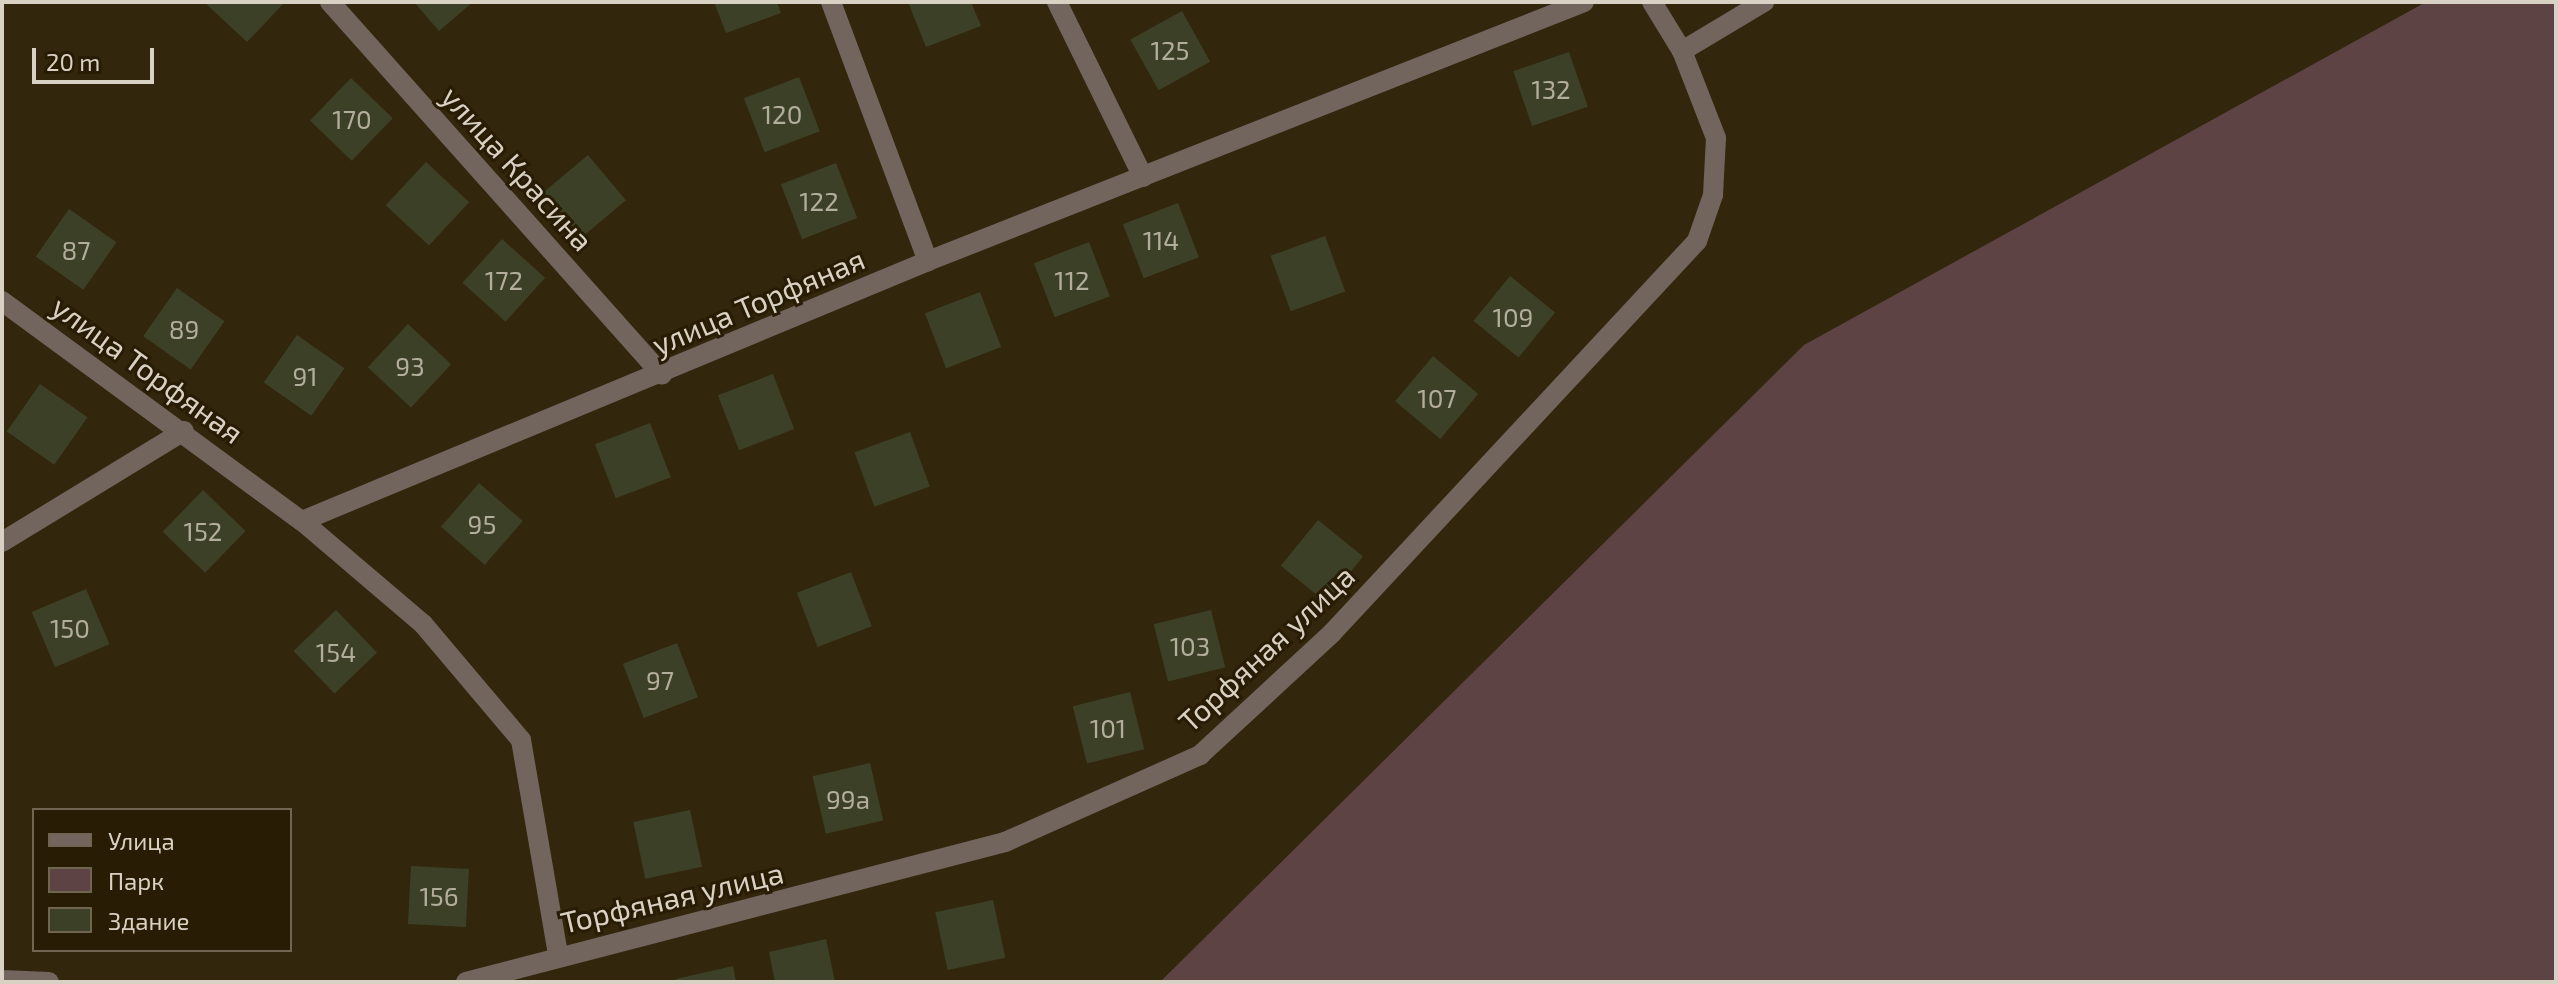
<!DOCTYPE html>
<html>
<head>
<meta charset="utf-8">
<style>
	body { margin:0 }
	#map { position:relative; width:2558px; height:984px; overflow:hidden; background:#32270d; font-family:"Exo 2",sans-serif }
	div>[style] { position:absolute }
	.green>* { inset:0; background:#5d4343 }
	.building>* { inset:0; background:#3b4026; transform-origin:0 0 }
	.minor>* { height:20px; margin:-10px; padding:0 10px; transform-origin:10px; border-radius:10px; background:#71655d }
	span { translate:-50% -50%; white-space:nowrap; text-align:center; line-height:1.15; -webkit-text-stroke:6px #281d04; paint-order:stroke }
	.number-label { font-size:26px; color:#b2ad9c }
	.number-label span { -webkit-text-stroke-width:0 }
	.street-label { font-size:30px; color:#d9d1c3 }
	.frame { position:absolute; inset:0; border:4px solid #d9d1c3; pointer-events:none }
	.legend { position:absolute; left:32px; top:808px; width:260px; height:144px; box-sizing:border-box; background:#281d04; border:2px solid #6f6550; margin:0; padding:10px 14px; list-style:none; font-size:24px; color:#d9d1c3 }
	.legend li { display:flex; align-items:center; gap:16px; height:40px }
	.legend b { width:40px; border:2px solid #6f6550 }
	.scale { position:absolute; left:32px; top:48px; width:122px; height:36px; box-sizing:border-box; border:4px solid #d9d1c3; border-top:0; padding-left:10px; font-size:24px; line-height:28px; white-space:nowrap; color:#d9d1c3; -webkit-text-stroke:6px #281d04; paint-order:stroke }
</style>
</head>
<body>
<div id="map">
	<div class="green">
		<div style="clip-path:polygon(2426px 2px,2556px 2px,2556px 982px,1160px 982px,1804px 345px)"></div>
	</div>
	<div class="building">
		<div style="clip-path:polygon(204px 2px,285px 2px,247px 42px)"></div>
		<div style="clip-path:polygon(414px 2px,473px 2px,439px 31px)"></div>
		<div style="clip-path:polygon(714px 2px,777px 2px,781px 13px,726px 33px)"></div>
		<div style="clip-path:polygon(908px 2px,971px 2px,981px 26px,926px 47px)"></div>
		<div style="left:1182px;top:11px;width:58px;height:59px;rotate:61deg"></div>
		<div style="left:1569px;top:52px;width:58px;height:59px;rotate:71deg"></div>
		<div style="left:799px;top:77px;width:58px;height:59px;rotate:69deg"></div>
		<div style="left:351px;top:78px;width:58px;height:59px;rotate:44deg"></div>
		<div style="left:588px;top:155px;width:59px;height:58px;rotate:50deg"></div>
		<div style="left:426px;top:162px;width:59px;height:59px;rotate:43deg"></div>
		<div style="left:836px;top:163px;width:59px;height:59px;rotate:69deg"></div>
		<div style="left:1178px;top:203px;width:58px;height:59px;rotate:69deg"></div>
		<div style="left:69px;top:209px;width:58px;height:58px;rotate:35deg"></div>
		<div style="left:1325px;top:236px;width:59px;height:58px;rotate:70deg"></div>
		<div style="left:502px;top:239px;width:58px;height:59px;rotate:42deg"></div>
		<div style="left:1089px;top:242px;width:58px;height:59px;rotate:69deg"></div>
		<div style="left:1510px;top:276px;width:58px;height:58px;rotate:39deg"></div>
		<div style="left:177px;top:288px;width:58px;height:59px;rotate:35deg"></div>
		<div style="left:980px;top:292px;width:59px;height:59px;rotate:69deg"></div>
		<div style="left:408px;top:324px;width:59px;height:59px;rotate:43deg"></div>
		<div style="left:297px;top:335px;width:58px;height:58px;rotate:35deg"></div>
		<div style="left:1433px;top:356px;width:59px;height:59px;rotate:40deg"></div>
		<div style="left:773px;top:374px;width:59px;height:59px;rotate:69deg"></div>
		<div style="left:40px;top:384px;width:58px;height:58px;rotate:35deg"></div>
		<div style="left:650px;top:423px;width:58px;height:59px;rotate:69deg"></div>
		<div style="left:910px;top:432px;width:58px;height:59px;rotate:70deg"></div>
		<div style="left:479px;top:483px;width:58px;height:58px;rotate:41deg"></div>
		<div style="left:203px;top:490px;width:59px;height:58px;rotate:44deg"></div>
		<div style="left:1318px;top:520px;width:58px;height:59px;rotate:39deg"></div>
		<div style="left:851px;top:572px;width:58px;height:58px;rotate:69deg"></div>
		<div style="left:86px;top:589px;width:60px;height:59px;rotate:67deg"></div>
		<div style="left:336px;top:610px;width:59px;height:59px;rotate:46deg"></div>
		<div style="left:1211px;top:610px;width:59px;height:59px;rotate:76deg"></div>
		<div style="left:677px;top:643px;width:58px;height:58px;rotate:69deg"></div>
		<div style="left:1130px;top:692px;width:59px;height:59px;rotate:76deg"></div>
		<div style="left:870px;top:763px;width:59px;height:59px;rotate:77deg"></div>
		<div style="left:690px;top:810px;width:58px;height:58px;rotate:78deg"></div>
		<div style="left:411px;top:866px;width:58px;height:58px;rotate:3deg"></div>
		<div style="left:993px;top:900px;width:59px;height:59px;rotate:78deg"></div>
		<div style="clip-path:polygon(826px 939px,835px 982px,775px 982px,769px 952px)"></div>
		<div style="clip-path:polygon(733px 966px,736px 982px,677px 982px,676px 979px)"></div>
	</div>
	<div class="minor">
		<div style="left:330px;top:2px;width:499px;rotate:48.3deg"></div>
		<div style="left:831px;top:2px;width:277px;rotate:69.5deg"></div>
		<div style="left:1057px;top:2px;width:195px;rotate:63.8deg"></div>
		<div style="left:1682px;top:51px;width:96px;rotate:-30.9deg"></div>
		<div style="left:2px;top:301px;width:372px;rotate:36.3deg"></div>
		<div style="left:302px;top:521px;width:678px;rotate:-22.55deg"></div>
		<div style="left:928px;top:261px;width:705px;rotate:-21.54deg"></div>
		<div style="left:302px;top:521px;width:159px;rotate:40.4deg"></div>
		<div style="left:423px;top:624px;width:152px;rotate:49.8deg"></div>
		<div style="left:521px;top:740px;width:218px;rotate:80.2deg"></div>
		<div style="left:2px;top:542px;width:213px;rotate:-31.4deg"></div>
		<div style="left:2px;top:980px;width:47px;rotate:2.4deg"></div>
		<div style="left:466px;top:982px;width:557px;rotate:-14.56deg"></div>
		<div style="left:1005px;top:842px;width:214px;rotate:-24deg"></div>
		<div style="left:1200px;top:755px;width:180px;rotate:-42.7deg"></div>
		<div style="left:1332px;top:633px;width:536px;rotate:-47.04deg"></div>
		<div style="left:1697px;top:241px;width:49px;rotate:-70.8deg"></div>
		<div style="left:1713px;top:195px;width:57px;rotate:-87deg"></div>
		<div style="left:1716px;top:138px;width:93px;rotate:-111.3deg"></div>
		<div style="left:1682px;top:51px;width:57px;rotate:-121.5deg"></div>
	</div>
	<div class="number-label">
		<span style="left:1170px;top:50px">125</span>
		<span style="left:1551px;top:89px">132</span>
		<span style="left:782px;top:114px">120</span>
		<span style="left:352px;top:119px">170</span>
		<span style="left:819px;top:201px">122</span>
		<span style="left:1161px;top:240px">114</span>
		<span style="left:76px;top:250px">87</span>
		<span style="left:504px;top:280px">172</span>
		<span style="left:1072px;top:280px">112</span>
		<span style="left:1513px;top:317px">109</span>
		<span style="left:184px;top:329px">89</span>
		<span style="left:410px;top:366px">93</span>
		<span style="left:305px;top:376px">91</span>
		<span style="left:1437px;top:398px">107</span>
		<span style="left:482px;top:524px">95</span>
		<span style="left:203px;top:531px">152</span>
		<span style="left:70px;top:628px">150</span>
		<span style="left:1190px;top:646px">103</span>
		<span style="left:336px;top:652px">154</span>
		<span style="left:660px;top:680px">97</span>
		<span style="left:1108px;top:728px">101</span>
		<span style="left:848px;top:799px">99а</span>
		<span style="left:439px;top:896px">156</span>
	</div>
	<div class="street-label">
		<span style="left:518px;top:168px;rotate:48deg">улица Красина</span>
		<span style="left:758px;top:301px;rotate:-23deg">улица Торфяная</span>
		<span style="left:148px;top:369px;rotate:36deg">улица Торфяная</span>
		<span style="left:1266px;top:648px;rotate:-43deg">Торфяная улица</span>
		<span style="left:672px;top:897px;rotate:-13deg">Торфяная улица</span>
	</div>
	<div class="frame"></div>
	<ul class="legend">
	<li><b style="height:10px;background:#71655d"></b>Улица</li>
	<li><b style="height:22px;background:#5d4343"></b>Парк</li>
	<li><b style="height:22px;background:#3b4026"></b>Здание</li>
	</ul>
	<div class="scale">20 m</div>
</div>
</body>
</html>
